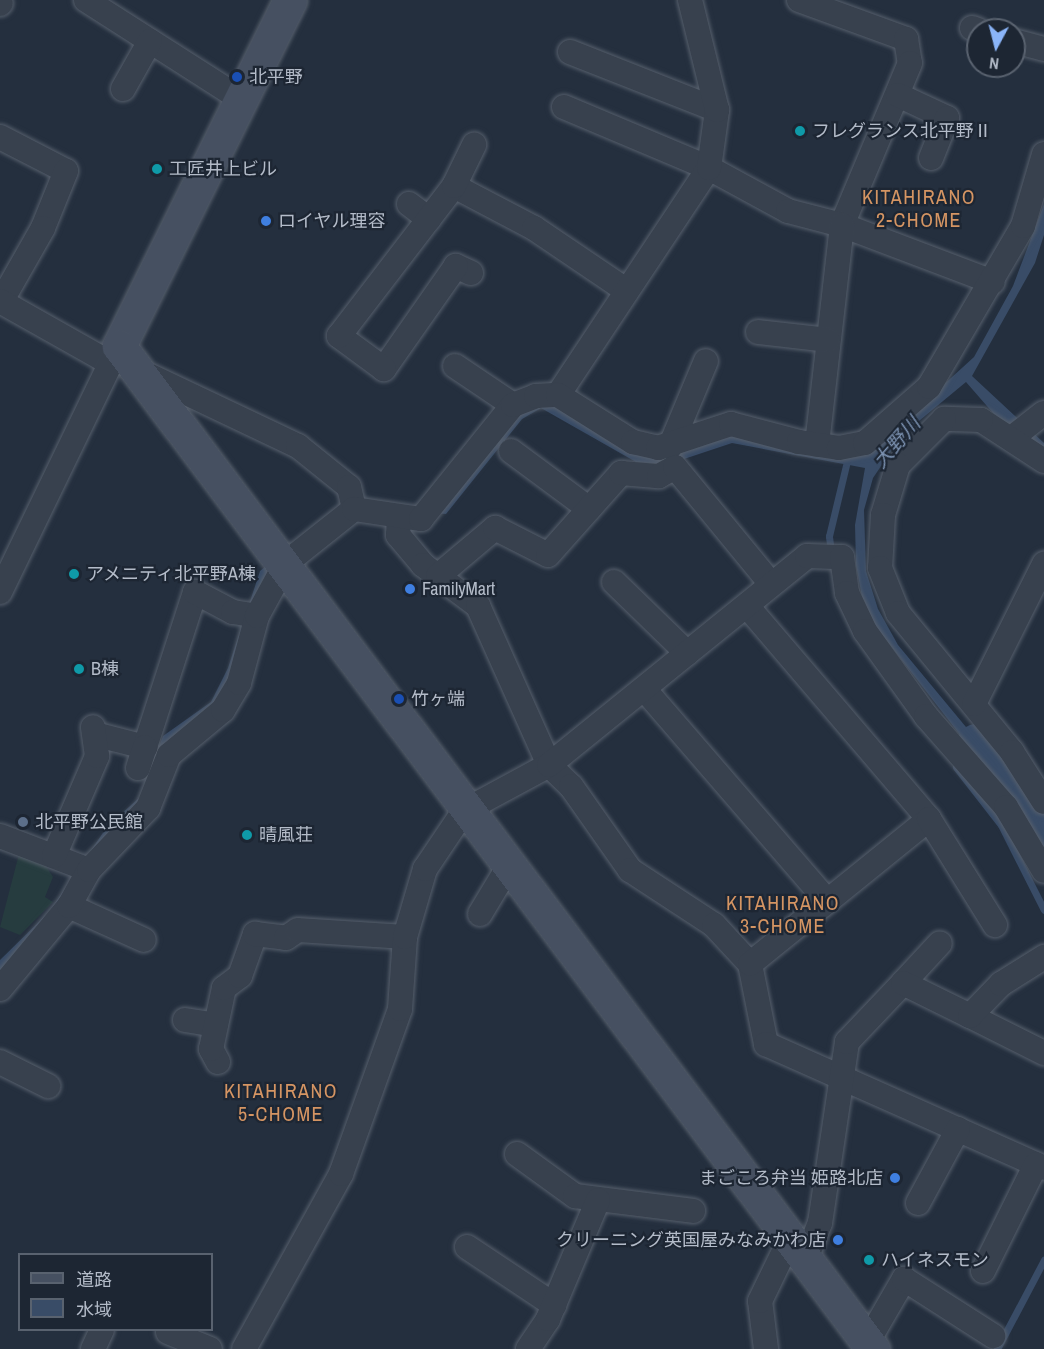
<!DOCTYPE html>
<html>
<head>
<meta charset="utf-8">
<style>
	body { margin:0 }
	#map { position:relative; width:1044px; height:1349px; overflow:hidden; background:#242f3e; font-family:"Archivo Narrow","Noto Sans JP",sans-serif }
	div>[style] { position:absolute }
	.green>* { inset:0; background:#263c3f }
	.water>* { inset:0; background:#394c67 }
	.stream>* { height:7px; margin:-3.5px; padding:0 3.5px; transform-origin:3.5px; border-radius:3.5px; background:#394c67 }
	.river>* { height:39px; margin:-19.5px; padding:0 19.5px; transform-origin:19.5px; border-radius:19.5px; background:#394c67 }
	.roads { filter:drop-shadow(0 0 2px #565f6c) drop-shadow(0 0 2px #565f6c) }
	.street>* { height:24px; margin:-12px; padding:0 12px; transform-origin:12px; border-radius:12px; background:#38414e }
	.secondary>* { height:33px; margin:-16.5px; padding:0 16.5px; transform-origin:16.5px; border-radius:16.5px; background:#465061 }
	.dots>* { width:16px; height:16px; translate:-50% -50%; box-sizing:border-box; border:3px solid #1d2633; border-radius:50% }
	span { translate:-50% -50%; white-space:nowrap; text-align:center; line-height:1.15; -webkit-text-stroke:4.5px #1d2633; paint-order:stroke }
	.poi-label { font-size:18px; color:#b4bcc9 }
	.left { translate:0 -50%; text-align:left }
	.right { translate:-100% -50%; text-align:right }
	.neighbourhood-label { font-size:20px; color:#d59563; letter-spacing:1.5px }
	.water-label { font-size:20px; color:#7c92b1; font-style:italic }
	.legend { position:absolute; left:18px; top:1253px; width:195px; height:78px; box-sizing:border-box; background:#1d2633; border:2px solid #59626f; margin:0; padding:8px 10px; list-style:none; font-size:18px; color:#b4bcc9 }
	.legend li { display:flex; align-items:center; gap:12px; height:30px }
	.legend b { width:30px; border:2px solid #59626f }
	.north { position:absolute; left:966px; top:18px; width:60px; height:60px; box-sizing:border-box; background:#1d2633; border:2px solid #59626f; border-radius:50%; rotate:187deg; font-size:16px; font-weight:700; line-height:24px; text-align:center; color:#b4bcc9 }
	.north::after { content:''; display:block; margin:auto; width:21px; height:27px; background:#8ab4f8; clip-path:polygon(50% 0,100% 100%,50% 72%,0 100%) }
</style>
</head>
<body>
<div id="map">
	<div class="green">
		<div style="clip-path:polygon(19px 854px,46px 866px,53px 877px,45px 897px,53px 902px,20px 935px,0 927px)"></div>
	</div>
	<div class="water">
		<div style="clip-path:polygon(1044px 204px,1044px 235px,1035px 263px,972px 376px,1044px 443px,1044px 455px,993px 413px,966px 382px,902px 435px,873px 478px,864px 510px,866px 571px,878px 609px,898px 645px,1039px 815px,1044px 843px,876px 627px,862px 597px,856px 565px,855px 525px,865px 468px,732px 443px,669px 464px,636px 462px,541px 408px,522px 419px,446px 514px,384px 509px,294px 550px,233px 686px,0 974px,0 960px,49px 912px,107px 827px,140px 797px,163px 736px,211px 702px,228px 668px,260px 571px,345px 501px,423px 507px,513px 415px,548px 401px,622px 445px,731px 432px,839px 455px,896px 428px,974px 357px,1013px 286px)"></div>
	</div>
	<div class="stream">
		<div style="left:831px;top:551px;width:15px;rotate:-98deg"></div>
		<div style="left:829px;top:536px;width:81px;rotate:-76.5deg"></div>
		<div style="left:956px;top:767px;width:73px;rotate:52.2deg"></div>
		<div style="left:1001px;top:825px;width:95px;rotate:63.2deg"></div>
		<div style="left:997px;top:1349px;width:101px;rotate:-62.2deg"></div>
	</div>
	<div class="river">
		<div style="left:976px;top:743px;width:76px;rotate:46.1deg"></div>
		<div style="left:1029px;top:798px;width:32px;rotate:62deg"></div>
	</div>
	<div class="roads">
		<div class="street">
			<div style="left:86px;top:0;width:184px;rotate:32.6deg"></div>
			<div style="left:799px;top:0;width:114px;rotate:20deg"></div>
			<div style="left:906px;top:39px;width:24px;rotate:81deg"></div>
			<div style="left:910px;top:63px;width:176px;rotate:112.8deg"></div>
			<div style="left:842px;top:225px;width:161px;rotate:20.7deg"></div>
			<div style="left:0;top:4px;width:1px;rotate:-45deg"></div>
			<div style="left:972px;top:28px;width:6px;rotate:18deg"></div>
			<div style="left:1014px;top:41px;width:31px;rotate:15deg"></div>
			<div style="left:570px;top:52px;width:158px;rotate:21.5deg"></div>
			<div style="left:123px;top:89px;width:55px;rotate:-60.6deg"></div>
			<div style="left:898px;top:95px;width:54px;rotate:25.1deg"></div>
			<div style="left:947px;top:118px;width:43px;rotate:111.8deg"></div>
			<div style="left:564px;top:107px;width:157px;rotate:22.8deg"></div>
			<div style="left:709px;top:168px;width:90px;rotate:28.6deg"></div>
			<div style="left:788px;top:211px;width:56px;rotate:14.5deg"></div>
			<div style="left:842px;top:225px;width:221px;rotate:96.5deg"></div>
			<div style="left:0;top:137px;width:74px;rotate:27.3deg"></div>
			<div style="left:66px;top:171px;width:61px;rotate:112deg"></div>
			<div style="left:43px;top:228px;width:85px;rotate:119.6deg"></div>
			<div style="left:454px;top:186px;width:90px;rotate:27.7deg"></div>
			<div style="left:534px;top:228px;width:112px;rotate:34.1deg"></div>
			<div style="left:409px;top:204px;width:25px;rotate:37deg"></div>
			<div style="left:471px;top:273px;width:17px;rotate:-155deg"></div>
			<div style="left:456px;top:266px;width:126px;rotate:125deg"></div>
			<div style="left:384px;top:369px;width:56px;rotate:-143.7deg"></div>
			<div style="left:339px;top:336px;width:189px;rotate:-52.5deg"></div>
			<div style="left:454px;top:186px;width:46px;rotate:-64deg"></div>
			<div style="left:0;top:301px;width:126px;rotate:29.4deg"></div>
			<div style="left:758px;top:332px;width:70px;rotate:6.5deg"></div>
			<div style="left:455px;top:366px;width:70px;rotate:33.9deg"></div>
			<div style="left:140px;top:371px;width:175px;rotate:25.4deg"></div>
			<div style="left:298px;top:446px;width:65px;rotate:38.8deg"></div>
			<div style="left:349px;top:487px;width:23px;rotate:77deg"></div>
			<div style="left:558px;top:395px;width:273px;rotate:-56.4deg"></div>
			<div style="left:709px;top:168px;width:59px;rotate:-82.1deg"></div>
			<div style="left:717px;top:110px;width:113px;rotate:-103.8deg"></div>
			<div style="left:1013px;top:437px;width:39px;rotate:-38deg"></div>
			<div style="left:670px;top:447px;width:93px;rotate:-67.3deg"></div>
			<div style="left:511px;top:451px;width:97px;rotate:36.6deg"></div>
			<div style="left:1044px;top:461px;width:75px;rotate:-146.9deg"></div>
			<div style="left:981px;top:420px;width:37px;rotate:-178deg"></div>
			<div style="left:944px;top:419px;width:65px;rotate:135deg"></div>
			<div style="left:898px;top:465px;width:52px;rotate:106.7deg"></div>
			<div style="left:883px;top:515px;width:53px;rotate:93.2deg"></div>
			<div style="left:880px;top:568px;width:48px;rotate:68.2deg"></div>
			<div style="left:898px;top:613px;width:180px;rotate:50.6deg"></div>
			<div style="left:1012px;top:752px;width:59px;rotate:57.4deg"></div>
			<div style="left:399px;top:517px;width:18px;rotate:93deg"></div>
			<div style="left:398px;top:535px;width:39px;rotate:50deg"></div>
			<div style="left:423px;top:565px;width:69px;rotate:36.7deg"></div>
			<div style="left:478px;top:606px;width:174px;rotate:65.9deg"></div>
			<div style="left:549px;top:765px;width:30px;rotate:44deg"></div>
			<div style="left:571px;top:786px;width:103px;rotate:54.9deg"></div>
			<div style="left:630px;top:870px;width:100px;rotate:33.2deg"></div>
			<div style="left:714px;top:925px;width:53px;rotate:47.3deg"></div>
			<div style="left:750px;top:964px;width:82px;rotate:78.7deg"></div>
			<div style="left:766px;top:1044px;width:304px;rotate:24deg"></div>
			<div style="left:438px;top:576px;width:75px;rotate:-40.1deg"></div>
			<div style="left:495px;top:528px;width:59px;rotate:27deg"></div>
			<div style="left:548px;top:555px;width:110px;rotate:-48.3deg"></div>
			<div style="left:621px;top:473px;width:38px;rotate:5deg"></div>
			<div style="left:659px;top:476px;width:18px;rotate:-29deg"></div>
			<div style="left:675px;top:467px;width:151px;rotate:50.6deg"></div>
			<div style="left:614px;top:582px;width:102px;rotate:44.2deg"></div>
			<div style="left:0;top:592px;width:273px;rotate:-64.2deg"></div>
			<div style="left:747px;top:606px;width:280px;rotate:49.5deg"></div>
			<div style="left:929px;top:819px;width:230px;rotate:141deg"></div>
			<div style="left:645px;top:690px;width:277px;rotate:49.2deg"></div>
			<div style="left:974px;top:704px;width:157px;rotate:-63.4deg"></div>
			<div style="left:98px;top:735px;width:49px;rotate:14.3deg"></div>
			<div style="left:145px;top:747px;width:163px;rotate:-72.1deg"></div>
			<div style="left:195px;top:592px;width:43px;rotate:27.8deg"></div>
			<div style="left:233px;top:612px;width:24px;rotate:9deg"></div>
			<div style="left:138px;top:768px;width:22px;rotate:-72deg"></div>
			<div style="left:929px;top:819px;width:125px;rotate:58.1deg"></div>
			<div style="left:0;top:836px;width:95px;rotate:20.9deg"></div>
			<div style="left:54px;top:856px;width:109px;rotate:-66.7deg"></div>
			<div style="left:97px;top:756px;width:29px;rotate:-98deg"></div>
			<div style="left:69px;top:906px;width:82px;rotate:24.4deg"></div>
			<div style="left:480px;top:914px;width:52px;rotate:-59deg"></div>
			<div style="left:903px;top:983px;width:54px;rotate:-47.2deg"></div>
			<div style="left:0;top:989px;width:108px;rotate:-50.3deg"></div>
			<div style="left:69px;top:906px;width:41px;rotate:-60.9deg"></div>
			<div style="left:89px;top:870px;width:86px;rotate:-46.4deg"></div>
			<div style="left:148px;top:808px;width:57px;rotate:-68.4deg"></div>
			<div style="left:169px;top:755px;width:70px;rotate:-39.8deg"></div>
			<div style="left:223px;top:710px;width:31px;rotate:-59deg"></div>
			<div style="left:239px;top:683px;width:69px;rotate:-75deg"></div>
			<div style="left:257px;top:616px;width:60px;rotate:-61.3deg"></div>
			<div style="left:286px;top:563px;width:87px;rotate:-38.5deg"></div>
			<div style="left:354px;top:509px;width:68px;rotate:8.5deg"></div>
			<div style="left:421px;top:519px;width:146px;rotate:-51.1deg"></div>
			<div style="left:513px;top:405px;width:25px;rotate:-21deg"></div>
			<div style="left:536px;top:396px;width:22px;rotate:-3deg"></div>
			<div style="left:558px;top:395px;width:89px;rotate:32.1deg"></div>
			<div style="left:633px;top:442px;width:26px;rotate:13deg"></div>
			<div style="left:658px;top:448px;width:77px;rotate:-18.2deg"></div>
			<div style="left:731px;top:424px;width:70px;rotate:14.8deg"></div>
			<div style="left:799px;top:442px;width:40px;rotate:8.5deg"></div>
			<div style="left:839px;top:448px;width:26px;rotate:-11deg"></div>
			<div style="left:865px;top:443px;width:85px;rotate:-41.2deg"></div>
			<div style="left:929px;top:387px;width:186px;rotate:-59.7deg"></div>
			<div style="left:1023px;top:226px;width:75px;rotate:-73.7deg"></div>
			<div style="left:970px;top:1016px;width:83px;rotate:26.6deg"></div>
			<div style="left:185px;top:1020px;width:31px;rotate:9deg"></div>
			<div style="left:0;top:1062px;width:54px;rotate:26.6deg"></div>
			<div style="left:218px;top:1062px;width:15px;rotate:-118deg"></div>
			<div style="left:211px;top:1049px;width:62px;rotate:-78deg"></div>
			<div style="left:224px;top:988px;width:20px;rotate:-37deg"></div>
			<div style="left:240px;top:976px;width:45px;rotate:-70.3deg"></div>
			<div style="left:255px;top:934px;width:31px;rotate:7deg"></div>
			<div style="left:286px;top:938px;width:14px;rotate:-34deg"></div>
			<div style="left:298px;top:930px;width:107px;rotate:3.7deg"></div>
			<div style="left:517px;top:1154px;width:72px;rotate:35.9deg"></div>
			<div style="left:575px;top:1196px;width:119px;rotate:7.2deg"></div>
			<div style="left:918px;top:1203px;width:84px;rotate:-61.6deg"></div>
			<div style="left:467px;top:1247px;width:105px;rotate:33.7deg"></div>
			<div style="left:806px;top:1259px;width:39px;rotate:-69deg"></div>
			<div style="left:820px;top:1223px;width:183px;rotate:-81.5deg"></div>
			<div style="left:847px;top:1042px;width:81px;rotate:-46.5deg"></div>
			<div style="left:903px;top:983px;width:75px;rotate:26.2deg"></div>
			<div style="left:970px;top:1016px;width:45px;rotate:-45.9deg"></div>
			<div style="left:1001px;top:984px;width:51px;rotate:-32.1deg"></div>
			<div style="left:983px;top:1271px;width:119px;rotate:-63.6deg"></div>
			<div style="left:168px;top:1332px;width:45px;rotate:22deg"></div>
			<div style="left:868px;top:1341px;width:72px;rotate:-59.9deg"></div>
			<div style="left:904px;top:1279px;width:106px;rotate:32.6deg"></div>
			<div style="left:93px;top:1349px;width:21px;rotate:-65deg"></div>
			<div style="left:244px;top:1349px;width:200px;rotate:-61deg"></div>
			<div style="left:341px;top:1174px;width:175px;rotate:-70.3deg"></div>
			<div style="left:400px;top:1009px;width:72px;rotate:-86deg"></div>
			<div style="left:405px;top:937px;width:71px;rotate:-73.6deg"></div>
			<div style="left:425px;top:869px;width:70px;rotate:-56.1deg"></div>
			<div style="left:464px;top:811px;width:97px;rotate:-28.4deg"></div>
			<div style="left:549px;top:765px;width:332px;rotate:-39deg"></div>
			<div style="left:807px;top:556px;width:35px;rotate:2deg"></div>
			<div style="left:842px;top:557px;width:36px;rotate:82deg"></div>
			<div style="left:847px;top:593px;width:42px;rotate:64.7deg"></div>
			<div style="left:865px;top:631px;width:105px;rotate:54.3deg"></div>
			<div style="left:926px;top:716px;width:121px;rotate:48.7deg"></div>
			<div style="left:1006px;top:807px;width:74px;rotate:59.3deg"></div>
			<div style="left:528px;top:1349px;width:36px;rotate:-56deg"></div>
			<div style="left:548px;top:1319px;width:129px;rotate:-67.2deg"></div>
			<div style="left:766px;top:1349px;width:48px;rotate:-97.1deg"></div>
			<div style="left:760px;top:1301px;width:69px;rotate:-64.2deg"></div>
		</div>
		<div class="secondary">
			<div style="left:290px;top:0;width:386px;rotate:116.3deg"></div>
			<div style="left:119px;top:346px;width:1255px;rotate:53.07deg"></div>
		</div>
	</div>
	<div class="dots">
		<div style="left:237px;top:77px;background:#1a4fb4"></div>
		<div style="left:800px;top:131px;background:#0f9aa8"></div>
		<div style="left:157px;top:169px;background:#0f9aa8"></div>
		<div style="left:266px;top:221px;background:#3f7fe0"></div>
		<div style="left:74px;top:574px;background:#0f9aa8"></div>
		<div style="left:410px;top:589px;background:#3f7fe0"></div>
		<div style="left:79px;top:669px;background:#0f9aa8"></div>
		<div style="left:399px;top:699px;background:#1a4fb4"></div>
		<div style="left:23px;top:822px;background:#5c6f8a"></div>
		<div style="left:247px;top:835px;background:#0f9aa8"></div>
		<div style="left:895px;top:1178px;background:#3f7fe0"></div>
		<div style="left:838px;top:1240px;background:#3f7fe0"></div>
		<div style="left:869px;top:1260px;background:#0f9aa8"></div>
	</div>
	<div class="poi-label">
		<span class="left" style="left:249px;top:77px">北平野</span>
		<span class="left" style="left:812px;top:131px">フレグランス北平野Ⅱ</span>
		<span class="left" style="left:169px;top:169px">工匠井上ビル</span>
		<span class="left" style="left:278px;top:221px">ロイヤル理容</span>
		<span class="left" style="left:86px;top:574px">アメニティ北平野A棟</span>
		<span class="left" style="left:422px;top:589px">FamilyMart</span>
		<span class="left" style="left:91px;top:669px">B棟</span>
		<span class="left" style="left:411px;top:699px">竹ヶ端</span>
		<span class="left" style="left:35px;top:822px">北平野公民館</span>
		<span class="left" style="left:259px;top:835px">晴風荘</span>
		<span class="right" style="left:883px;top:1178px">まごころ弁当 姫路北店</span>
		<span class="right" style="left:826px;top:1240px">クリーニング英国屋みなみかわ店</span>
		<span class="left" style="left:881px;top:1260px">ハイネスモン</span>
	</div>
	<div class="neighbourhood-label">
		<span style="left:919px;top:208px">KITAHIRANO<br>2-CHOME</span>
		<span style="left:783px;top:914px">KITAHIRANO<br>3-CHOME</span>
		<span style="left:281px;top:1102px">KITAHIRANO<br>5-CHOME</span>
	</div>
	<div class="water-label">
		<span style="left:896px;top:442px;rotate:-49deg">大野川</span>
	</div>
	<ul class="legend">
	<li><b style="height:8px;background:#465061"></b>道路</li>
	<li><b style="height:16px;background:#394c67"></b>水域</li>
	</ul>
	<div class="north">N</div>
</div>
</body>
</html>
